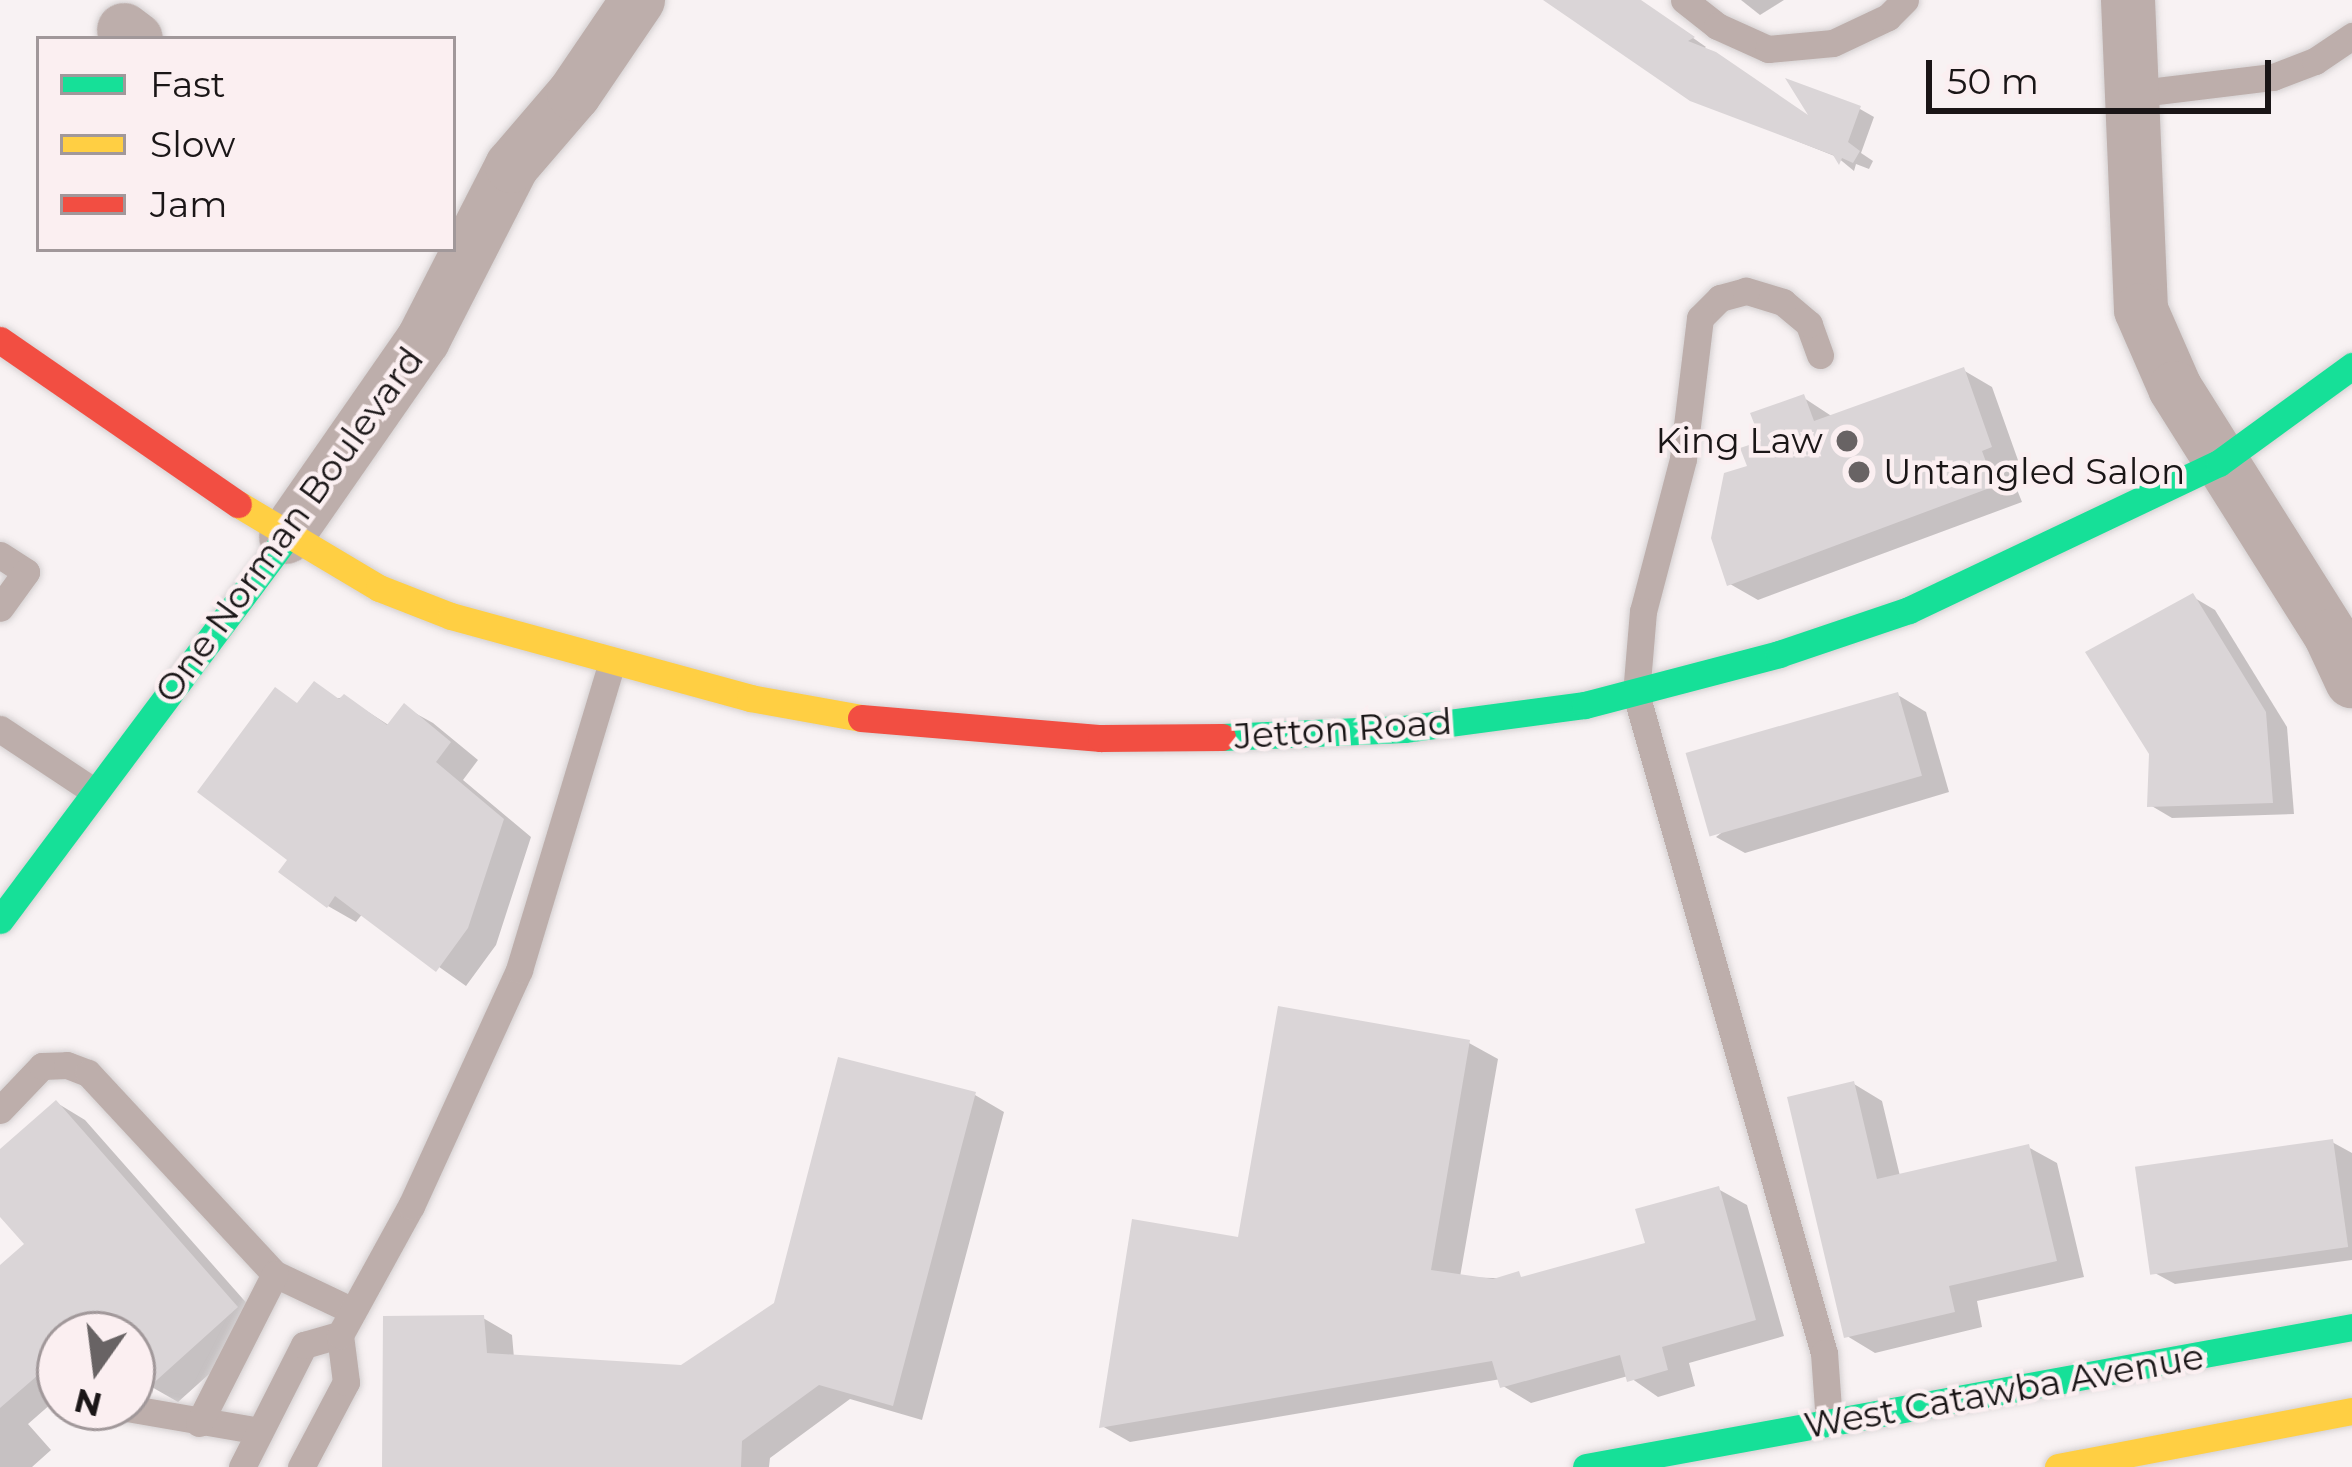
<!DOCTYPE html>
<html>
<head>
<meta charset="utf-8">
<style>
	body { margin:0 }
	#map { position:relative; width:2352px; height:1467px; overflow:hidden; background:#f8f2f3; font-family:Montserrat,sans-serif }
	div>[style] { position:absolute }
	.shadow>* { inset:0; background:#0003 }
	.building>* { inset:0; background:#dad5d7; transform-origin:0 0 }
	.roads { filter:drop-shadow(0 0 3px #d4d0d1) drop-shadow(0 0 3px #d4d0d1) }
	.lane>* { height:27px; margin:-13.5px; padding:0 13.5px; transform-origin:13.5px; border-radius:13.5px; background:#bdaeab }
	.street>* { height:54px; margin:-27px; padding:0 27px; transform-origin:27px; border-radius:27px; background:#bdaeab }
	.fast>* { height:27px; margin:-13.5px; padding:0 13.5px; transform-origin:13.5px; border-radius:13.5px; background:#16e098 }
	.slow>* { height:27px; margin:-13.5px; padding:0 13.5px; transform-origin:13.5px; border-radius:13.5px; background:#ffcf43 }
	.jam>* { height:27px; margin:-13.5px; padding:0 13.5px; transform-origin:13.5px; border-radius:13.5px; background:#f24e42 }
	.dots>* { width:33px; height:33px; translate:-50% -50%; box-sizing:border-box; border:6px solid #fbeff1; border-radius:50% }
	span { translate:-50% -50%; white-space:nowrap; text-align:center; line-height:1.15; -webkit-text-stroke:9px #fbeff1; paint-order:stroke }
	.poi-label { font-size:36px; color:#1a1617 }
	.right { translate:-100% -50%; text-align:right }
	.left { translate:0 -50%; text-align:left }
	.street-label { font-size:36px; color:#1a1617 }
	.legend { position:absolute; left:36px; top:36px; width:420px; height:216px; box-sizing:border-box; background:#fbeff1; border:3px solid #a1989a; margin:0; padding:15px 21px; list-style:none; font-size:36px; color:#1a1617 }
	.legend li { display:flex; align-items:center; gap:24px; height:60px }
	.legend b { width:60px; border:3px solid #a1989a }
	.north { position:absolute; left:36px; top:1311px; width:120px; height:120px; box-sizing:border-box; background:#fbeff1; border:3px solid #a1989a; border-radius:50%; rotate:194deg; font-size:33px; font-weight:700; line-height:48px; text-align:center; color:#1a1617 }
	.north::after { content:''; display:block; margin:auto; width:42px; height:54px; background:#686364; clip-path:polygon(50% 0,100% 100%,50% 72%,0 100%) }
	.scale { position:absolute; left:1926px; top:60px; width:345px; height:54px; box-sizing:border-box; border:6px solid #1a1617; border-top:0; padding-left:15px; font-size:36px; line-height:42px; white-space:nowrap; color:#1a1617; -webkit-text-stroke:9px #fbeff1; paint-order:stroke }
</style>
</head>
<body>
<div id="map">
	<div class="shadow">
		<div style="clip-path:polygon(1589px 0,1639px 0,1706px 47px,1702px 50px,1816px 123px,1860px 109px,1874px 117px,1861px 153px,1873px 161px,1869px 169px,1856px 164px,1854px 171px,1837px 157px,1691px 99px)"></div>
		<div style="clip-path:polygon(1741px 0,1784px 0,1760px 15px)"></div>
		<div style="clip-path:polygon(1963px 370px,1992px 387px,2019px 463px,2008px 467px,2022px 502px,1758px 600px,1730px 584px,1751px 468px,1765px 442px,1804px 398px,1833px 417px)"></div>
		<div style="clip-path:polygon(2193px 597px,2215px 610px,2287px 727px,2294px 814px,2172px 818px,2150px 805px)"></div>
		<div style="clip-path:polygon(1898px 695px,1926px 712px,1949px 792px,1745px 853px,1716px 837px)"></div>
		<div style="clip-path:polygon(345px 697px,390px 726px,404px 707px,433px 723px,478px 760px,463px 780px,531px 837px,496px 945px,466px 986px,363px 913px,356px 922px,328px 906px,291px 859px,300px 705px)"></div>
		<div style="clip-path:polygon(1469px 1043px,1498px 1059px,1460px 1277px,1527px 1279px,1649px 1245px,1718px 1189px,1747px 1205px,1784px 1336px,1689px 1363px,1695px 1386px,1658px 1397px,1628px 1376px,1531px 1403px,1503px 1386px,1501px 1379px,1130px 1442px,1102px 1426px,1241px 1240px)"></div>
		<div style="clip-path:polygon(840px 1061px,975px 1095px,1004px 1112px,922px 1420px,850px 1399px,770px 1458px,769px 1467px,385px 1467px,483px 1318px,512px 1335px,514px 1358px,682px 1368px,776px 1305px)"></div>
		<div style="clip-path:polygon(1854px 1084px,1882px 1101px,1900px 1176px,2028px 1147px,2057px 1163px,2084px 1277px,1977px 1301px,1982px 1327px,1875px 1353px,1847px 1336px)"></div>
		<div style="clip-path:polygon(57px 1103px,85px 1120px,265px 1324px,178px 1402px,150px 1386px,132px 1365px,132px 1335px,60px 1335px,60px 1396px,28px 1424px,51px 1450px,32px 1467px,0 1467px,0 1269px,28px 1245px,0 1212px,0 1153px)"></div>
		<div style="clip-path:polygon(2332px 1142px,2352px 1153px,2352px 1260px,2175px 1284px,2153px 1272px)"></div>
	</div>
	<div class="building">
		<div style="clip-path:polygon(1543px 0,1641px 0,1695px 37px,1688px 41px,1716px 52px,1808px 115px,1785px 78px,1861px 106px,1848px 142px,1860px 151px,1853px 163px,1842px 158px,1839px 165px,1833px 155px,1690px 101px)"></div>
		<div style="clip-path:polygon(1964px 367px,1992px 447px,1982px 451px,1995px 486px,1727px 586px,1711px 538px,1724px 473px,1747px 466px,1740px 448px,1761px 441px,1750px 413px,1804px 394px,1814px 421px)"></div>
		<div style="clip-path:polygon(2193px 593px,2266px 712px,2273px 803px,2147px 807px,2149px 754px,2085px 652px)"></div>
		<div style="clip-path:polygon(314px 681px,339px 699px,344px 694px,387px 725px,404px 703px,451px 742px,436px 762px,504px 819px,468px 928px,436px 972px,335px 896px,327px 908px,278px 872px,287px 860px,197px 792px,275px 687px,297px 703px)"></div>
		<div style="left:1898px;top:692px;width:87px;height:221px;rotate:74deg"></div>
		<div style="clip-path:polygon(1278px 1006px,1470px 1040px,1431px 1270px,1493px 1279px,1519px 1271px,1521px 1277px,1645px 1243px,1635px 1209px,1719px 1186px,1756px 1320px,1662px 1347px,1668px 1370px,1627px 1382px,1620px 1355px,1500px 1388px,1492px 1361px,1099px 1428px,1132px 1219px,1238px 1237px)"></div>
		<div style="clip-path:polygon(838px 1057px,976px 1092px,893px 1406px,819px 1385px,742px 1441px,741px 1467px,382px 1467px,383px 1316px,484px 1315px,487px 1353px,681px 1365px,774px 1303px)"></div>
		<div style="clip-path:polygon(1854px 1081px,1877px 1179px,2029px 1144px,2057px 1261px,1949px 1286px,1955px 1312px,1844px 1338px,1787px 1097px)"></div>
		<div style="clip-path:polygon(56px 1100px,238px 1307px,148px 1388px,132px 1370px,132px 1335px,60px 1335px,60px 1356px,0 1408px,0 1265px,24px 1244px,0 1217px,0 1149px)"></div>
		<div style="left:2333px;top:1139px;width:109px;height:200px;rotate:82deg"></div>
	</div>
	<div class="roads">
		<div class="lane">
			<div style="left:1684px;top:0;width:42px;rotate:38.2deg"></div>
			<div style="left:1717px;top:26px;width:56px;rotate:24.3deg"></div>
			<div style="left:1768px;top:49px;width:65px;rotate:-5.3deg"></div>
			<div style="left:1833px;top:43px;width:61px;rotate:-25.3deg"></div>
			<div style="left:1888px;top:17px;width:24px;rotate:-45deg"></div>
			<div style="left:2132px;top:94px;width:142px;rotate:-6.9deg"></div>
			<div style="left:2273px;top:77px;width:45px;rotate:-20.9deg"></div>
			<div style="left:2315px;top:61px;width:45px;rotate:-34deg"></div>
			<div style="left:1820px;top:355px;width:33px;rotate:-110deg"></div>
			<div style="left:1809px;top:324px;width:34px;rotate:-140deg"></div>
			<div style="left:1783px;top:302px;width:39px;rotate:-163deg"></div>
			<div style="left:1746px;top:291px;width:27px;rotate:165deg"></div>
			<div style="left:1720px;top:298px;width:28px;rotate:135deg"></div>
			<div style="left:1700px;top:318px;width:142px;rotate:96.9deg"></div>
			<div style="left:1683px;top:459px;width:157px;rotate:104.7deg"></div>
			<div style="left:1643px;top:611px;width:83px;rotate:94.8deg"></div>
			<div style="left:1636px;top:694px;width:685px;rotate:74.08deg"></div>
			<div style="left:1824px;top:1353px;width:70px;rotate:85.9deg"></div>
			<div style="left:0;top:555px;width:31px;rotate:33deg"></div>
			<div style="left:26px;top:572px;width:44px;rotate:125.8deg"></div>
			<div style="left:0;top:729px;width:114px;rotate:33.6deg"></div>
			<div style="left:0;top:1110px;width:61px;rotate:-46.3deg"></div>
			<div style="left:42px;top:1066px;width:25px;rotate:-2deg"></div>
			<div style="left:67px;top:1065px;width:22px;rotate:21deg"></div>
			<div style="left:88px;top:1073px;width:275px;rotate:47.1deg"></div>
			<div style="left:275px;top:1274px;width:86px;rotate:25.4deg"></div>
			<div style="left:121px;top:1407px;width:141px;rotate:9.8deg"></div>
			<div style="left:199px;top:1423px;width:167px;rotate:-63deg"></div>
			<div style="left:242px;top:1467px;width:137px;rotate:-63.1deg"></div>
			<div style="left:304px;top:1345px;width:37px;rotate:-16deg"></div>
			<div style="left:301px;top:1467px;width:96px;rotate:-62.1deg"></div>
			<div style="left:346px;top:1382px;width:47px;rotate:-97.3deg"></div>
			<div style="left:340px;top:1335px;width:147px;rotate:-61.2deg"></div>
			<div style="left:411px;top:1206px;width:260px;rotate:-65.4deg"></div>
			<div style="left:519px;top:970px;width:322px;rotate:-73.2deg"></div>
		</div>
		<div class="street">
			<div style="left:2128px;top:0;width:310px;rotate:87.6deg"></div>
			<div style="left:2141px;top:310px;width:85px;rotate:66.4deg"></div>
			<div style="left:2175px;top:388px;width:293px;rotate:57.8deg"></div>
			<div style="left:2331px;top:636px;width:50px;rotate:65deg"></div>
			<div style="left:124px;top:30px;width:15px;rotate:37deg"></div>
			<div style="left:286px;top:537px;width:240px;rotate:-55.2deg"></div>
			<div style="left:423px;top:340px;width:195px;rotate:-62.9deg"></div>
			<div style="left:512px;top:166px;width:95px;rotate:-49.3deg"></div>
			<div style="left:574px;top:94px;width:114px;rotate:-55.8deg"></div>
		</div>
		<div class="fast">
			<div style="left:1222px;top:737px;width:182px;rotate:-2.5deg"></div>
			<div style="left:1404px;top:729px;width:183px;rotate:-7.6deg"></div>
			<div style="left:1585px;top:705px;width:201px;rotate:-14.7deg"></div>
			<div style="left:1779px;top:654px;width:137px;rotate:-18.7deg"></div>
			<div style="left:1909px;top:610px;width:343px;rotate:-25.4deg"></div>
			<div style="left:2219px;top:463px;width:165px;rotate:-36.1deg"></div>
			<div style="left:0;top:920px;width:478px;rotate:-53.2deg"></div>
			<div style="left:1586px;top:1467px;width:779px;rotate:-10.36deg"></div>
		</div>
		<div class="slow">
			<div style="left:238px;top:504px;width:164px;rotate:30.8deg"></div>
			<div style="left:379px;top:588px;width:77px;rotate:21.3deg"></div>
			<div style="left:451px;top:616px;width:310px;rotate:15.3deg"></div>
			<div style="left:750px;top:698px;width:113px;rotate:10.2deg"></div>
			<div style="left:2058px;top:1467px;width:299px;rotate:-10.8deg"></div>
		</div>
		<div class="jam">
			<div style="left:0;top:340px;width:289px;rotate:34.6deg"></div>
			<div style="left:861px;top:718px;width:241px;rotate:4.8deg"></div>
			<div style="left:1101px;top:738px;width:121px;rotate:-0.5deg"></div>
		</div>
	</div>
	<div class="dots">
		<div style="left:1847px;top:441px;background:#686364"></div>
		<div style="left:1859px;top:472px;background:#686364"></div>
	</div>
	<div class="poi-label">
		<span class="right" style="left:1823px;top:441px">King Law</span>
		<span class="left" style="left:1883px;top:472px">Untangled Salon</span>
	</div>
	<div class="street-label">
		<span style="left:289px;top:525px;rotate:-54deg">One Norman Boulevard</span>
		<span style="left:1343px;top:729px;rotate:-4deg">Jetton Road</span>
		<span style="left:2004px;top:1391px;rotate:-10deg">West Catawba Avenue</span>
	</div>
	<ul class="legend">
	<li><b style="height:15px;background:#16e098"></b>Fast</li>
	<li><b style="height:15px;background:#ffcf43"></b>Slow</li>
	<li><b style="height:15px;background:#f24e42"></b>Jam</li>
	</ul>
	<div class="north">N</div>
	<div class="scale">50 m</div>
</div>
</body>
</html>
